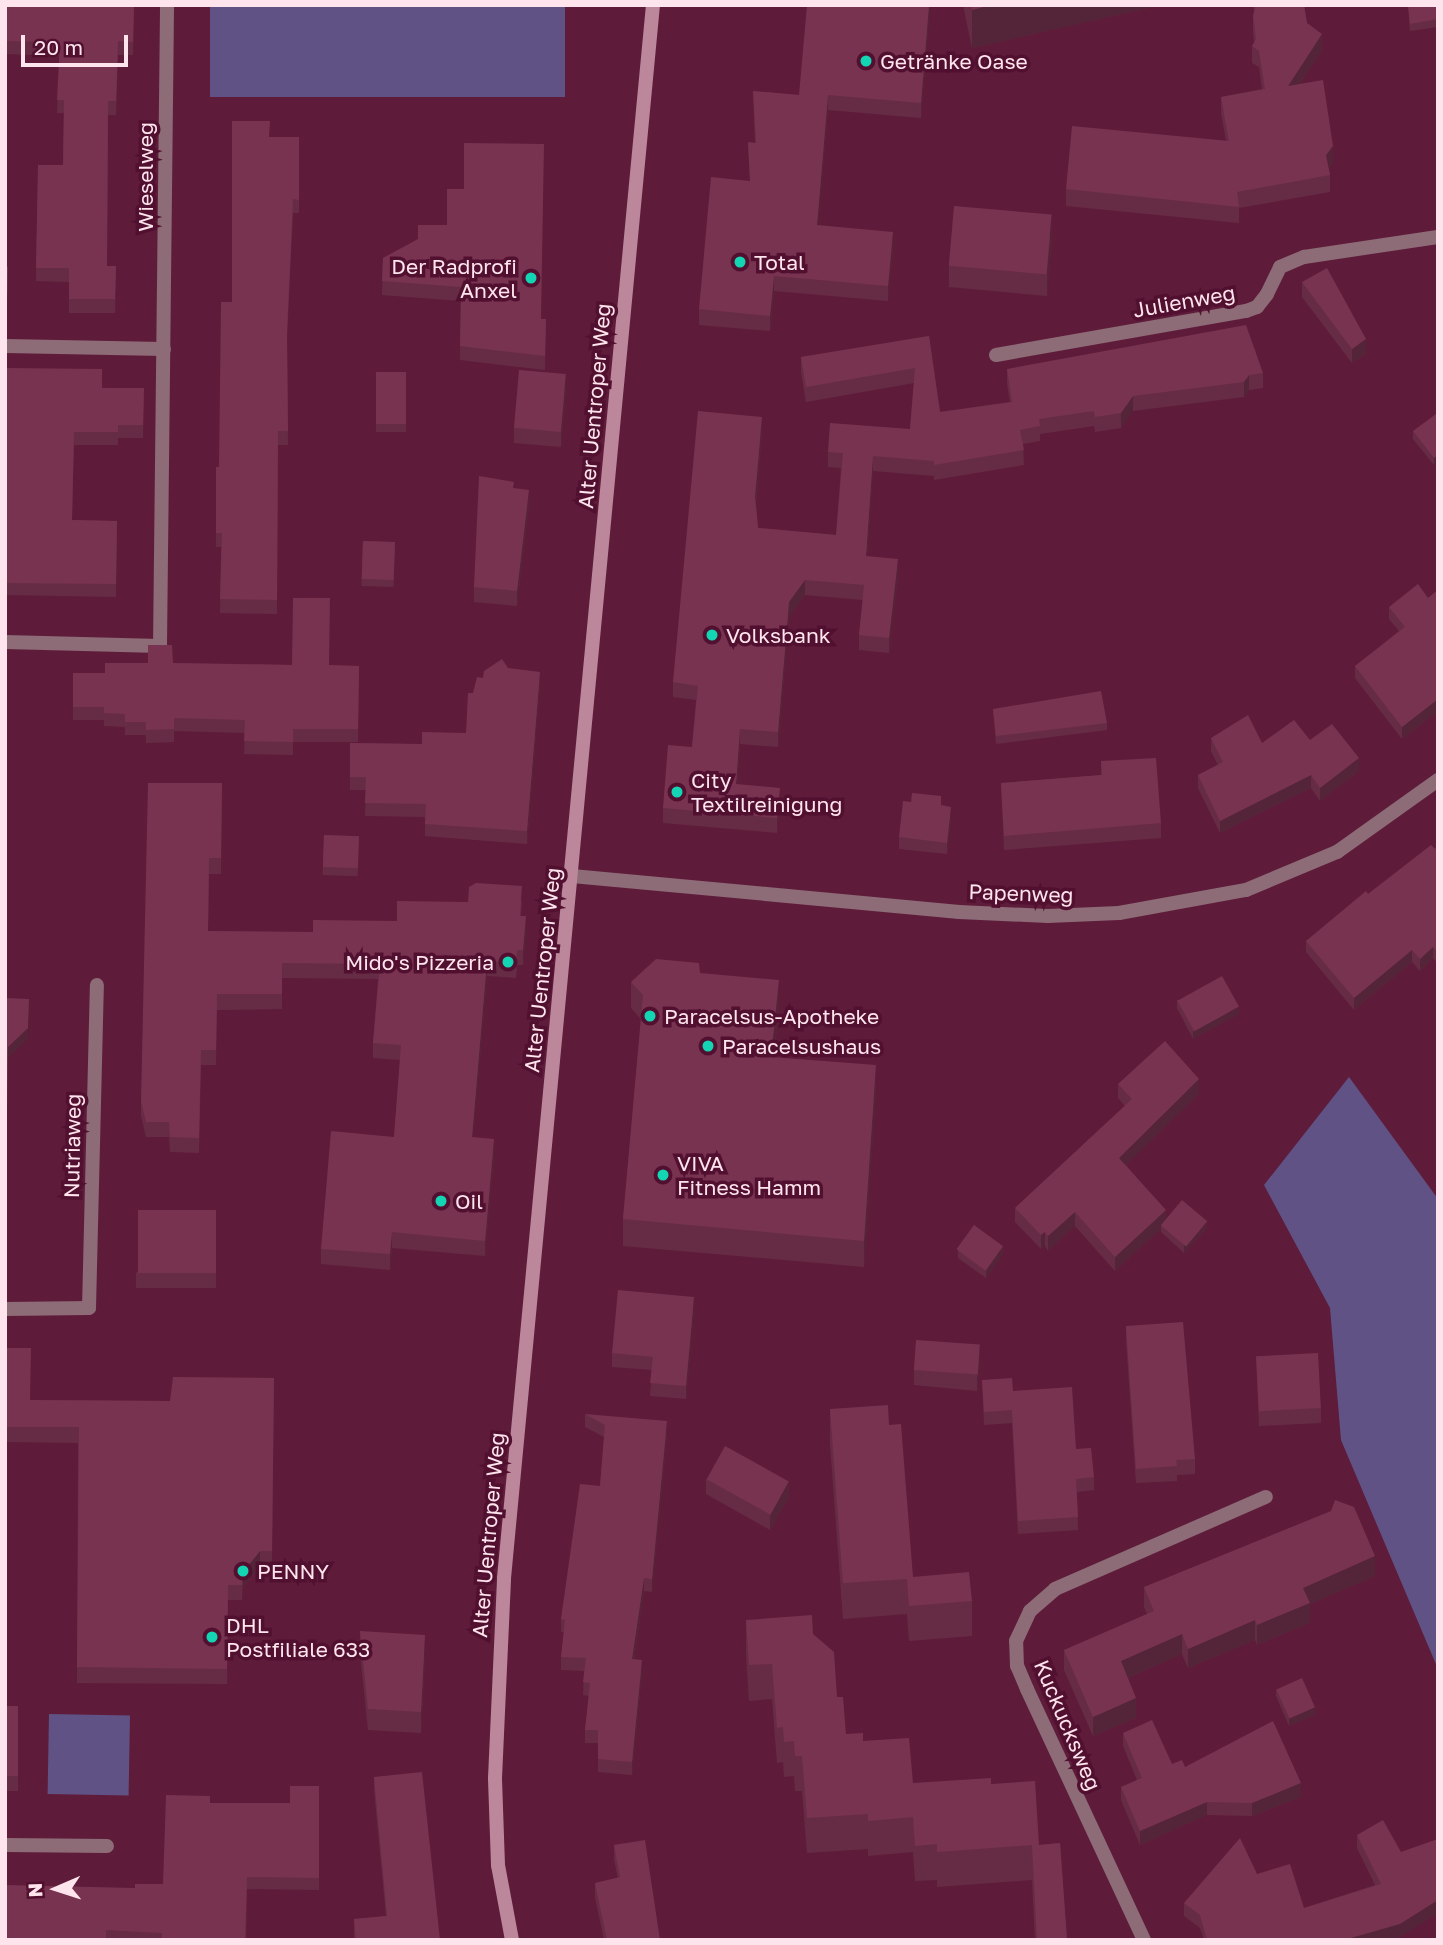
<!DOCTYPE html>
<html>
<head>
<meta charset="utf-8">
<style>
	body { margin:0 }
	#map { position:relative; width:1443px; height:1945px; overflow:hidden; background:#5e1c3a; font-family:"Golos Text",sans-serif }
	div>[style] { position:absolute }
	.green>* { inset:0; background:#605285; transform-origin:0 0 }
	.street>* { height:14px; margin:-7px; padding:0 7px; transform-origin:7px; border-radius:7px; background:#8d6b77 }
	.secondary>* { height:14px; margin:-7px; padding:0 7px; transform-origin:7px; border-radius:7px; background:#bc879a }
	.wall>* { inset:0; background:#672c45; transform-origin:0 0 }
	.shaded-wall>* { inset:0; background:#542438 }
	.building>* { inset:0; background:#783350; transform-origin:0 0 }
	.dots>* { width:19px; height:19px; translate:-50% -50%; box-sizing:border-box; border:4px solid #521030; border-radius:50% }
	span { translate:-50% -50%; white-space:nowrap; text-align:center; line-height:1.15; -webkit-text-stroke:7px #521030; paint-order:stroke }
	.poi-label { font-size:21px; color:#fee4ed }
	.left { translate:0 -50%; text-align:left }
	.right { translate:-100% -50%; text-align:right }
	.street-label { font-size:21px; color:#fee4ed }
	.frame { position:absolute; inset:0; border:7px solid #fee4ed; pointer-events:none }
	.north { position:absolute; left:21px; top:1854px; width:70px; height:70px; -webkit-text-stroke:5px #521030; paint-order:stroke; rotate:267deg; font-size:19px; font-weight:700; line-height:28px; text-align:center; color:#fee4ed }
	.north::after { content:''; display:block; margin:auto; width:24px; height:32px; background:#fee4ed; clip-path:polygon(50% 0,100% 100%,50% 72%,0 100%) }
	.scale { position:absolute; left:21px; top:35px; width:107px; height:32px; box-sizing:border-box; border:4px solid #fee4ed; border-top:0; padding-left:9px; font-size:21px; line-height:24px; white-space:nowrap; color:#fee4ed; -webkit-text-stroke:5px #521030; paint-order:stroke }
</style>
</head>
<body>
<div id="map">
	<div class="green">
		<div style="left:210px;top:5px;width:355px;height:92px"></div>
		<div style="clip-path:polygon(1349px 1077px,1438px 1199px,1438px 1669px,1341px 1440px,1330px 1308px,1264px 1185px)"></div>
		<div style="left:49px;top:1714px;width:81px;height:80px;rotate:1deg"></div>
	</div>
	<div class="street">
		<div style="left:5px;top:346px;width:159px;rotate:1.1deg"></div>
		<div style="left:996px;top:355px;width:254px;rotate:-10deg"></div>
		<div style="left:1246px;top:311px;width:12px;rotate:-20deg"></div>
		<div style="left:1257px;top:307px;width:16px;rotate:-52deg"></div>
		<div style="left:1267px;top:294px;width:30px;rotate:-64deg"></div>
		<div style="left:1280px;top:267px;width:26px;rotate:-23deg"></div>
		<div style="left:1304px;top:257px;width:135px;rotate:-8.5deg"></div>
		<div style="left:5px;top:642px;width:155px;rotate:1.5deg"></div>
		<div style="left:160px;top:646px;width:641px;rotate:-89.37deg"></div>
		<div style="left:572px;top:876px;width:389px;rotate:5.3deg"></div>
		<div style="left:959px;top:912px;width:89px;rotate:2.6deg"></div>
		<div style="left:1048px;top:916px;width:71px;rotate:-2.4deg"></div>
		<div style="left:1119px;top:913px;width:129px;rotate:-10.3deg"></div>
		<div style="left:1246px;top:890px;width:99px;rotate:-22.7deg"></div>
		<div style="left:1337px;top:852px;width:124px;rotate:-35.5deg"></div>
		<div style="left:5px;top:1309px;width:84px;rotate:-0.7deg"></div>
		<div style="left:89px;top:1308px;width:323px;rotate:-88.6deg"></div>
		<div style="left:5px;top:1845px;width:102px;rotate:0.6deg"></div>
		<div style="left:1144px;top:1940px;width:277px;rotate:-115deg"></div>
		<div style="left:1027px;top:1689px;width:25px;rotate:-113deg"></div>
		<div style="left:1017px;top:1666px;width:25px;rotate:-92deg"></div>
		<div style="left:1016px;top:1641px;width:33px;rotate:-65deg"></div>
		<div style="left:1030px;top:1611px;width:33px;rotate:-41deg"></div>
		<div style="left:1055px;top:1589px;width:230px;rotate:-23.6deg"></div>
	</div>
	<div class="secondary">
		<div style="left:512px;top:1940px;width:76px;rotate:-100.6deg"></div>
		<div style="left:498px;top:1865px;width:87px;rotate:-92deg"></div>
		<div style="left:495px;top:1778px;width:200px;rotate:-87.4deg"></div>
		<div style="left:504px;top:1578px;width:1580px;rotate:-84.59deg"></div>
	</div>
	<div class="wall">
		<div style="clip-path:polygon(5px 5px,134px 5px,133px 55px,118px 55px,116px 115px,108px 115px,107px 266px,116px 266px,115px 313px,69px 313px,69px 282px,36px 281px,38px 165px,63px 165px,64px 113px,57px 113px,60px 56px,5px 54px)"></div>
		<div style="clip-path:polygon(930px 5px,921px 118px,828px 110px,818px 225px,893px 247px,888px 301px,774px 291px,770px 331px,699px 325px,699px 309px,750px 181px,748px 142px,755px 143px,753px 91px,799px 95px)"></div>
		<div style="clip-path:polygon(963px 5px,1161px 5px,972px 48px)"></div>
		<div style="clip-path:polygon(1253px 5px,1304px 5px,1307px 23px,1322px 51px,1300px 84px,1333px 162px,1329px 168px,1330px 175px,1330px 192px,1239px 208px,1239px 223px,1066px 206px,1066px 189px,1226px 141px,1221px 113px,1221px 97px,1262px 89px,1259px 67px,1252px 63px,1252px 46px,1254px 43px,1253px 32px,1253px 16px,1254px 11px)"></div>
		<div style="clip-path:polygon(1408px 5px,1438px 5px,1438px 27px,1410px 31px)"></div>
		<div style="clip-path:polygon(270px 137px,299px 137px,299px 213px,293px 213px,287px 341px,288px 445px,278px 445px,277px 614px,220px 613px,221px 547px,216px 547px,216px 467px,219px 467px,232px 302px)"></div>
		<div style="clip-path:polygon(447px 225px,541px 319px,546px 319px,545px 370px,460px 360px,461px 301px,382px 295px,383px 258px)"></div>
		<div style="clip-path:polygon(1052px 236px,1047px 296px,949px 287px,949px 266px)"></div>
		<div style="clip-path:polygon(5px 266px,8px 267px,7px 312px,5px 312px)"></div>
		<div style="clip-path:polygon(1302px 282px,1366px 354px,1352px 363px,1302px 297px)"></div>
		<div style="clip-path:polygon(929px 336px,940px 412px,1010px 402px,1007px 384px,1007px 369px,1263px 373px,1263px 388px,1249px 390px,1244px 397px,1133px 411px,1121px 428px,1095px 432px,1094px 426px,1040px 434px,1040px 441px,1023px 444px,1024px 465px,934px 480px,934px 476px,873px 471px,867px 556px,898px 574px,889px 653px,859px 650px,859px 635px,863px 600px,805px 595px,789px 617px,778px 747px,740px 744px,737px 784px,780px 803px,777px 833px,663px 823px,663px 808px,692px 747px,696px 700px,673px 697px,673px 682px,762px 431px,756px 504px,758px 528px,836px 535px,841px 468px,828px 467px,828px 452px,910px 429px,914px 383px,806px 402px,801px 372px,801px 357px)"></div>
		<div style="clip-path:polygon(5px 368px,102px 388px,144px 388px,143px 438px,118px 438px,118px 445px,74px 445px,72px 520px,117px 521px,116px 597px,5px 595px)"></div>
		<div style="left:376px;top:372px;width:30px;height:60px"></div>
		<div style="clip-path:polygon(566px 389px,561px 447px,514px 443px,514px 428px)"></div>
		<div style="clip-path:polygon(1438px 416px,1434px 465px,1413px 439px,1413px 431px)"></div>
		<div style="clip-path:polygon(514px 488px,529px 504px,517px 606px,474px 602px,474px 587px)"></div>
		<div style="left:363px;top:541px;width:32px;height:45px;rotate:2deg"></div>
		<div style="clip-path:polygon(1438px 590px,1438px 711px,1402px 739px,1355px 678px,1355px 666px,1399px 631px,1389px 619px,1389px 607px,1428px 598px)"></div>
		<div style="clip-path:polygon(173px 663px,359px 666px,358px 742px,293px 742px,293px 755px,244px 754px,245px 733px,174px 731px,174px 742px,146px 743px,146px 735px,125px 735px,125px 727px,104px 726px,104px 720px,73px 720px,73px 673px,105px 673px)"></div>
		<div style="clip-path:polygon(508px 668px,540px 684px,527px 844px,425px 836px,425px 817px,365px 816px,366px 790px,350px 790px,350px 743px,422px 744px,466px 733px,473px 693px,483px 678px)"></div>
		<div style="clip-path:polygon(993px 709px,1107px 723px,1107px 730px,996px 744px)"></div>
		<div style="clip-path:polygon(1211px 738px,1262px 743px,1310px 740px,1359px 771px,1320px 801px,1311px 788px,1220px 833px,1198px 788px,1198px 775px,1218px 765px,1211px 751px)"></div>
		<div style="clip-path:polygon(1101px 761px,1161px 823px,1161px 838px,1004px 850px,1001px 783px,1101px 775px)"></div>
		<div style="clip-path:polygon(222px 783px,221px 874px,209px 874px,208px 931px,313px 932px,397px 921px,468px 902px,522px 901px,521px 916px,526px 932px,523px 965px,517px 965px,516px 978px,487px 976px,473px 1137px,494px 1154px,485px 1256px,392px 1248px,390px 1270px,321px 1264px,321px 1249px,394px 1137px,400px 1060px,373px 1058px,373px 1043px,378px 979px,282px 978px,282px 1009px,217px 1010px,216px 1065px,201px 1065px,199px 1153px,170px 1152px,169px 1137px,146px 1137px,141px 1116px,141px 1101px)"></div>
		<div style="clip-path:polygon(941px 806px,951px 818px,947px 854px,899px 849px,899px 837px)"></div>
		<div style="left:324px;top:835px;width:35px;height:40px;rotate:2deg"></div>
		<div style="clip-path:polygon(1438px 846px,1438px 964px,1433px 958px,1420px 971px,1412px 962px,1354px 1010px,1306px 952px,1306px 941px,1368px 894px)"></div>
		<div style="clip-path:polygon(700px 973px,779px 1006px,774px 1057px,876px 1091px,864px 1267px,623px 1246px,623px 1219px,641px 1019px,631px 1008px,631px 982px)"></div>
		<div style="clip-path:polygon(1177px 1000px,1239px 1014px,1193px 1039px,1177px 1008px)"></div>
		<div style="clip-path:polygon(1118px 1084px,1199px 1094px,1126px 1165px,1166px 1219px,1207px 1228px,1184px 1253px,1161px 1232px,1161px 1229px,1115px 1271px,1075px 1226px,1048px 1251px,1045px 1246px,1041px 1249px,1015px 1222px,1015px 1208px,1125px 1106px,1118px 1098px)"></div>
		<div style="clip-path:polygon(216px 1210px,216px 1288px,136px 1288px,136px 1273px)"></div>
		<div style="clip-path:polygon(958px 1250px,1003px 1254px,986px 1278px,958px 1258px)"></div>
		<div style="clip-path:polygon(694px 1311px,686px 1399px,650px 1396px,652px 1370px,612px 1367px,612px 1353px)"></div>
		<div style="clip-path:polygon(1126px 1326px,1195px 1459px,1195px 1474px,1177px 1475px,1177px 1481px,1136px 1483px,1126px 1341px)"></div>
		<div style="clip-path:polygon(5px 1348px,30px 1400px,170px 1401px,274px 1378px,272px 1567px,260px 1566px,243px 1588px,242px 1600px,228px 1600px,227px 1684px,77px 1683px,78px 1443px,5px 1442px)"></div>
		<div style="clip-path:polygon(1256px 1356px,1321px 1408px,1321px 1423px,1259px 1426px)"></div>
		<div style="clip-path:polygon(980px 1360px,977px 1391px,914px 1385px,914px 1370px)"></div>
		<div style="clip-path:polygon(982px 1380px,1013px 1391px,1076px 1449px,1094px 1477px,1094px 1490px,1077px 1492px,1078px 1530px,1018px 1534px,1012px 1423px,984px 1425px)"></div>
		<div style="clip-path:polygon(830px 1409px,889px 1425px,913px 1577px,972px 1601px,972px 1636px,909px 1641px,907px 1614px,843px 1619px,830px 1444px)"></div>
		<div style="clip-path:polygon(585px 1414px,667px 1434px,652px 1592px,644px 1591px,634px 1660px,642px 1673px,632px 1775px,598px 1772px,598px 1743px,585px 1743px,585px 1730px,589px 1696px,583px 1695px,584px 1671px,561px 1670px,561px 1657px,564px 1632px,561px 1632px,561px 1619px,600px 1486px,604px 1437px,585px 1427px)"></div>
		<div style="clip-path:polygon(706px 1479px,789px 1497px,770px 1530px,706px 1494px)"></div>
		<div style="clip-path:polygon(1375px 1576px,1310px 1604px,1310px 1623px,1257px 1645px,1255px 1640px,1188px 1668px,1182px 1654px,1128px 1678px,1136px 1718px,1093px 1736px,1064px 1670px,1064px 1650px,1147px 1614px,1144px 1607px,1144px 1587px)"></div>
		<div style="clip-path:polygon(746px 1620px,813px 1634px,837px 1697px,846px 1734px,863px 1741px,913px 1783px,991px 1784px,1039px 1845px,1060px 1843px,1067px 1940px,1035px 1940px,1032px 1880px,937px 1887px,937px 1880px,915px 1881px,913px 1852px,868px 1856px,868px 1849px,807px 1853px,802px 1791px,795px 1791px,794px 1776px,784px 1777px,783px 1762px,777px 1763px,772px 1699px,749px 1701px,746px 1655px)"></div>
		<div style="clip-path:polygon(360px 1631px,425px 1657px,421px 1733px,368px 1730px,360px 1653px)"></div>
		<div style="clip-path:polygon(1276px 1689px,1315px 1715px,1289px 1726px,1276px 1696px)"></div>
		<div style="left:5px;top:1706px;width:13px;height:85px"></div>
		<div style="clip-path:polygon(1123px 1733px,1172px 1764px,1301px 1797px,1252px 1816px,1207px 1815px,1140px 1845px,1121px 1800px,1121px 1787px,1137px 1780px,1123px 1746px)"></div>
		<div style="clip-path:polygon(374px 1777px,440px 1940px,354px 1940px,354px 1919px,386px 1916px,374px 1790px)"></div>
		<div style="clip-path:polygon(319px 1786px,319px 1890px,247px 1889px,246px 1940px,5px 1940px,135px 1888px,163px 1884px,210px 1803px,290px 1803px)"></div>
		<div style="clip-path:polygon(1357px 1835px,1401px 1852px,1438px 1839px,1438px 1913px,1400px 1937px,1389px 1940px,1204px 1940px,1200px 1928px,1184px 1916px,1184px 1903px,1257px 1874px,1304px 1908px,1375px 1885px,1357px 1848px)"></div>
		<div style="clip-path:polygon(614px 1845px,660px 1940px,604px 1940px,595px 1897px,595px 1883px,618px 1878px,614px 1860px)"></div>
	</div>
	<div class="shaded-wall">
		<div style="clip-path:polygon(929px 5px,930px 5px,930px 9px,921px 118px,921px 103px)"></div>
		<div style="clip-path:polygon(991px 5px,1161px 5px,972px 48px,972px 10px)"></div>
		<div style="clip-path:polygon(1322px 34px,1322px 51px,1288px 102px,1288px 86px)"></div>
		<div style="clip-path:polygon(828px 95px,828px 110px,817px 240px,817px 225px)"></div>
		<div style="clip-path:polygon(1333px 146px,1333px 162px,1326px 172px,1326px 155px)"></div>
		<div style="clip-path:polygon(1052px 215px,1052px 236px,1047px 296px,1047px 274px)"></div>
		<div style="clip-path:polygon(893px 232px,893px 247px,888px 301px,888px 286px)"></div>
		<div style="clip-path:polygon(774px 276px,774px 291px,770px 331px,770px 316px)"></div>
		<div style="clip-path:polygon(1366px 339px,1366px 354px,1352px 363px,1352px 349px)"></div>
		<div style="clip-path:polygon(566px 374px,566px 389px,561px 447px,561px 432px)"></div>
		<div style="clip-path:polygon(1249px 375px,1249px 390px,1244px 397px,1244px 382px)"></div>
		<div style="clip-path:polygon(1133px 396px,1133px 411px,1121px 428px,1121px 413px)"></div>
		<div style="clip-path:polygon(762px 417px,762px 431px,755px 511px,755px 496px)"></div>
		<div style="clip-path:polygon(1438px 455px,1438px 462px,1434px 465px,1434px 458px)"></div>
		<div style="clip-path:polygon(873px 456px,873px 471px,866px 571px,866px 556px)"></div>
		<div style="clip-path:polygon(529px 490px,529px 504px,517px 606px,517px 591px)"></div>
		<div style="clip-path:polygon(898px 559px,898px 574px,889px 653px,889px 638px)"></div>
		<div style="clip-path:polygon(805px 580px,805px 595px,789px 617px,778px 747px,778px 732px,789px 602px)"></div>
		<div style="clip-path:polygon(540px 672px,540px 684px,527px 844px,527px 831px)"></div>
		<div style="clip-path:polygon(1438px 699px,1438px 711px,1402px 739px,1402px 727px)"></div>
		<div style="clip-path:polygon(740px 729px,740px 744px,736px 799px,736px 784px)"></div>
		<div style="clip-path:polygon(1359px 758px,1359px 771px,1320px 801px,1320px 788px)"></div>
		<div style="clip-path:polygon(1311px 775px,1311px 788px,1220px 833px,1220px 821px)"></div>
		<div style="clip-path:polygon(780px 788px,780px 803px,777px 833px,777px 818px)"></div>
		<div style="clip-path:polygon(951px 807px,951px 818px,947px 854px,947px 843px)"></div>
		<div style="clip-path:polygon(526px 916px,526px 932px,523px 965px,523px 950px)"></div>
		<div style="clip-path:polygon(1433px 947px,1433px 958px,1420px 971px,1420px 959px)"></div>
		<div style="clip-path:polygon(1412px 950px,1412px 962px,1354px 1010px,1354px 998px)"></div>
		<div style="clip-path:polygon(487px 961px,487px 976px,472px 1152px,472px 1137px)"></div>
		<div style="clip-path:polygon(779px 980px,779px 1006px,771px 1083px,771px 1057px)"></div>
		<div style="clip-path:polygon(29px 999px,28px 1039px,8px 1058px,8px 1047px)"></div>
		<div style="clip-path:polygon(1239px 1007px,1239px 1014px,1193px 1039px,1193px 1031px)"></div>
		<div style="clip-path:polygon(876px 1065px,876px 1091px,864px 1267px,864px 1241px)"></div>
		<div style="clip-path:polygon(1199px 1079px,1199px 1094px,1119px 1172px,1119px 1158px)"></div>
		<div style="clip-path:polygon(494px 1139px,494px 1154px,485px 1256px,485px 1241px)"></div>
		<div style="clip-path:polygon(1166px 1210px,1166px 1224px,1161px 1225px,1161px 1229px,1115px 1271px,1115px 1257px)"></div>
		<div style="clip-path:polygon(1075px 1212px,1075px 1226px,1048px 1251px,1048px 1236px)"></div>
		<div style="clip-path:polygon(1207px 1221px,1207px 1228px,1184px 1253px,1184px 1246px)"></div>
		<div style="clip-path:polygon(392px 1232px,392px 1248px,390px 1270px,390px 1254px)"></div>
		<div style="clip-path:polygon(1045px 1232px,1045px 1246px,1041px 1249px,1041px 1235px)"></div>
		<div style="clip-path:polygon(1003px 1246px,1003px 1254px,986px 1278px,986px 1271px)"></div>
		<div style="clip-path:polygon(694px 1297px,694px 1311px,686px 1399px,686px 1386px)"></div>
		<div style="clip-path:polygon(980px 1345px,980px 1360px,977px 1391px,977px 1376px)"></div>
		<div style="clip-path:polygon(667px 1421px,667px 1434px,652px 1592px,652px 1579px)"></div>
		<div style="clip-path:polygon(789px 1482px,789px 1497px,770px 1530px,770px 1515px)"></div>
		<div style="clip-path:polygon(260px 1551px,260px 1566px,243px 1588px,242px 1600px,243px 1572px)"></div>
		<div style="clip-path:polygon(1375px 1556px,1375px 1576px,1310px 1604px,1310px 1623px,1257px 1645px,1257px 1625px,1303px 1588px)"></div>
		<div style="clip-path:polygon(644px 1578px,644px 1591px,632px 1672px,632px 1659px)"></div>
		<div style="clip-path:polygon(1255px 1620px,1255px 1640px,1188px 1668px,1188px 1649px)"></div>
		<div style="clip-path:polygon(1182px 1634px,1182px 1654px,1121px 1681px,1121px 1661px)"></div>
		<div style="clip-path:polygon(425px 1635px,425px 1657px,421px 1733px,421px 1712px)"></div>
		<div style="clip-path:polygon(642px 1660px,642px 1673px,632px 1775px,632px 1762px)"></div>
		<div style="clip-path:polygon(1136px 1698px,1136px 1718px,1093px 1736px,1093px 1717px)"></div>
		<div style="clip-path:polygon(1315px 1707px,1315px 1715px,1289px 1726px,1289px 1718px)"></div>
		<div style="clip-path:polygon(1301px 1783px,1301px 1797px,1252px 1816px,1252px 1803px)"></div>
		<div style="clip-path:polygon(1207px 1802px,1207px 1815px,1140px 1845px,1140px 1831px)"></div>
		<div style="clip-path:polygon(1438px 1900px,1438px 1913px,1400px 1937px,1389px 1940px,1344px 1940px)"></div>
	</div>
	<div class="building">
		<div style="clip-path:polygon(5px 5px,134px 5px,133px 42px,118px 41px,116px 101px,108px 101px,107px 266px,116px 266px,115px 299px,69px 299px,69px 268px,36px 268px,38px 165px,63px 165px,64px 100px,57px 100px,60px 42px,5px 41px)"></div>
		<div style="clip-path:polygon(807px 5px,929px 5px,921px 103px,828px 95px,817px 225px,893px 232px,888px 286px,774px 276px,770px 316px,699px 309px,711px 177px,750px 181px,748px 142px,756px 143px,753px 91px,799px 95px)"></div>
		<div style="clip-path:polygon(971px 5px,991px 5px,972px 10px)"></div>
		<div style="clip-path:polygon(1256px 5px,1304px 5px,1307px 23px,1322px 34px,1288px 86px,1323px 80px,1333px 146px,1326px 155px,1330px 175px,1237px 192px,1239px 207px,1066px 189px,1072px 126px,1229px 141px,1221px 97px,1265px 89px,1259px 51px,1252px 46px,1256px 39px,1253px 16px)"></div>
		<div style="clip-path:polygon(1408px 5px,1438px 5px,1438px 19px,1410px 24px)"></div>
		<div style="clip-path:polygon(232px 121px,270px 121px,269px 137px,299px 137px,299px 200px,293px 199px,287px 331px,288px 431px,278px 431px,277px 600px,220px 599px,222px 533px,216px 533px,216px 467px,219px 467px,221px 302px,232px 302px)"></div>
		<div style="clip-path:polygon(464px 143px,544px 144px,541px 319px,546px 319px,545px 356px,460px 346px,461px 287px,382px 281px,383px 258px,418px 239px,418px 225px,447px 225px,447px 189px,464px 189px)"></div>
		<div style="left:954px;top:206px;width:98px;height:60px;rotate:5deg"></div>
		<div style="clip-path:polygon(5px 266px,8px 267px,7px 298px,5px 298px)"></div>
		<div style="clip-path:polygon(1327px 268px,1366px 339px,1352px 349px,1302px 282px)"></div>
		<div style="clip-path:polygon(1246px 325px,1263px 373px,1249px 375px,1244px 382px,1133px 396px,1121px 413px,1095px 417px,1094px 411px,1039px 419px,1040px 426px,1020px 430px,1024px 450px,934px 465px,934px 461px,873px 456px,866px 556px,898px 559px,889px 638px,859px 635px,864px 585px,805px 580px,789px 602px,778px 732px,740px 729px,736px 784px,780px 788px,777px 818px,663px 808px,668px 745px,692px 747px,698px 686px,673px 682px,698px 411px,762px 417px,755px 496px,758px 528px,836px 535px,843px 453px,828px 452px,830px 423px,910px 429px,915px 368px,806px 387px,801px 357px,929px 336px,940px 412px,1012px 402px,1007px 369px)"></div>
		<div style="clip-path:polygon(5px 368px,102px 369px,102px 388px,144px 388px,143px 425px,118px 425px,118px 432px,74px 432px,72px 520px,117px 521px,116px 584px,5px 583px)"></div>
		<div style="left:519px;top:370px;width:47px;height:58px;rotate:5deg"></div>
		<div style="left:376px;top:372px;width:30px;height:52px"></div>
		<div style="clip-path:polygon(1436px 414px,1438px 416px,1438px 455px,1434px 458px,1413px 431px)"></div>
		<div style="clip-path:polygon(479px 476px,514px 482px,513px 488px,529px 490px,517px 591px,474px 587px)"></div>
		<div style="left:363px;top:541px;width:32px;height:38px;rotate:2deg"></div>
		<div style="clip-path:polygon(1418px 584px,1428px 598px,1438px 590px,1438px 699px,1402px 727px,1355px 666px,1405px 627px,1389px 607px)"></div>
		<div style="clip-path:polygon(293px 598px,330px 598px,329px 665px,359px 666px,358px 729px,293px 729px,293px 742px,244px 741px,245px 720px,174px 718px,174px 729px,146px 730px,146px 722px,125px 722px,125px 714px,104px 713px,104px 707px,73px 707px,73px 673px,105px 673px,105px 663px,148px 663px,148px 645px,172px 645px,173px 663px,292px 665px)"></div>
		<div style="clip-path:polygon(502px 659px,508px 668px,540px 672px,527px 831px,425px 824px,426px 804px,365px 803px,366px 777px,350px 777px,350px 743px,422px 744px,422px 732px,466px 733px,468px 693px,473px 693px,477px 677px,483px 678px,484px 671px)"></div>
		<div style="clip-path:polygon(1101px 691px,1107px 723px,996px 736px,993px 709px)"></div>
		<div style="clip-path:polygon(1248px 715px,1262px 743px,1294px 720px,1310px 740px,1332px 724px,1359px 758px,1320px 788px,1311px 775px,1220px 821px,1198px 775px,1223px 762px,1211px 738px)"></div>
		<div style="clip-path:polygon(1156px 758px,1161px 823px,1004px 836px,1001px 783px,1102px 775px,1101px 761px)"></div>
		<div style="clip-path:polygon(148px 783px,222px 783px,221px 858px,209px 858px,208px 931px,313px 932px,313px 920px,397px 921px,397px 901px,468px 902px,469px 887px,476px 883px,522px 886px,520px 916px,526px 916px,523px 950px,517px 950px,516px 963px,487px 961px,472px 1137px,494px 1139px,485px 1241px,392px 1232px,390px 1254px,321px 1249px,331px 1131px,394px 1137px,401px 1045px,373px 1043px,380px 964px,282px 963px,282px 994px,217px 994px,216px 1050px,201px 1050px,199px 1138px,170px 1137px,169px 1122px,146px 1122px,141px 1101px)"></div>
		<div style="clip-path:polygon(912px 793px,941px 796px,941px 805px,951px 807px,947px 843px,899px 837px,903px 801px,911px 802px)"></div>
		<div style="left:324px;top:835px;width:35px;height:32px;rotate:2deg"></div>
		<div style="clip-path:polygon(1431px 845px,1435px 849px,1438px 846px,1438px 952px,1433px 947px,1420px 959px,1412px 950px,1354px 998px,1306px 941px,1366px 891px,1368px 894px)"></div>
		<div style="clip-path:polygon(656px 959px,699px 963px,700px 973px,779px 980px,771px 1057px,876px 1065px,864px 1241px,623px 1219px,643px 995px,631px 982px)"></div>
		<div style="left:1222px;top:976px;width:35px;height:51px;rotate:61deg"></div>
		<div style="clip-path:polygon(5px 998px,29px 999px,28px 1028px,8px 1047px,5px 1247px)"></div>
		<div style="clip-path:polygon(1165px 1041px,1199px 1079px,1119px 1158px,1166px 1210px,1115px 1257px,1075px 1212px,1048px 1236px,1045px 1232px,1041px 1235px,1015px 1208px,1132px 1099px,1118px 1084px)"></div>
		<div style="left:1182px;top:1200px;width:33px;height:33px;rotate:40deg"></div>
		<div style="left:138px;top:1210px;width:78px;height:63px"></div>
		<div style="left:974px;top:1225px;width:36px;height:30px;rotate:36deg"></div>
		<div style="clip-path:polygon(618px 1290px,694px 1297px,686px 1386px,650px 1383px,653px 1357px,612px 1353px)"></div>
		<div style="clip-path:polygon(1183px 1322px,1195px 1459px,1176px 1460px,1177px 1466px,1136px 1469px,1126px 1326px)"></div>
		<div style="left:916px;top:1340px;width:64px;height:30px;rotate:4deg"></div>
		<div style="clip-path:polygon(5px 1348px,31px 1348px,30px 1400px,170px 1401px,173px 1377px,274px 1378px,272px 1551px,260px 1551px,243px 1572px,242px 1585px,228px 1585px,227px 1669px,77px 1667px,79px 1427px,5px 1427px)"></div>
		<div style="left:1318px;top:1353px;width:55px;height:62px;rotate:87deg"></div>
		<div style="clip-path:polygon(1012px 1378px,1013px 1391px,1072px 1387px,1076px 1449px,1091px 1448px,1094px 1477px,1076px 1479px,1078px 1517px,1018px 1521px,1012px 1410px,984px 1412px,982px 1380px)"></div>
		<div style="clip-path:polygon(888px 1405px,889px 1425px,901px 1424px,913px 1577px,969px 1572px,972px 1601px,909px 1606px,907px 1579px,843px 1583px,830px 1409px)"></div>
		<div style="clip-path:polygon(585px 1414px,667px 1421px,652px 1579px,644px 1578px,632px 1659px,642px 1660px,632px 1762px,598px 1759px,598px 1730px,585px 1730px,590px 1683px,583px 1682px,586px 1658px,561px 1657px,565px 1620px,561px 1619px,580px 1484px,600px 1486px,605px 1425px)"></div>
		<div style="left:725px;top:1446px;width:73px;height:38px;rotate:29deg"></div>
		<div style="clip-path:polygon(1335px 1500px,1354px 1507px,1375px 1556px,1303px 1588px,1310px 1603px,1257px 1625px,1255px 1620px,1188px 1649px,1182px 1634px,1121px 1661px,1136px 1698px,1093px 1717px,1064px 1650px,1154px 1611px,1144px 1587px,1331px 1511px)"></div>
		<div style="clip-path:polygon(812px 1615px,813px 1634px,834px 1652px,837px 1697px,843px 1697px,846px 1734px,863px 1733px,863px 1741px,909px 1738px,913px 1783px,991px 1778px,991px 1784px,1035px 1781px,1039px 1845px,1060px 1843px,1067px 1939px,1037px 1940px,1032px 1845px,937px 1852px,937px 1844px,915px 1846px,913px 1817px,868px 1821px,868px 1814px,807px 1818px,802px 1756px,795px 1756px,794px 1741px,784px 1742px,783px 1727px,777px 1728px,772px 1664px,749px 1665px,746px 1620px)"></div>
		<div style="clip-path:polygon(360px 1631px,425px 1635px,421px 1712px,368px 1709px)"></div>
		<div style="left:1302px;top:1678px;width:32px;height:28px;rotate:66deg"></div>
		<div style="left:5px;top:1706px;width:13px;height:70px"></div>
		<div style="clip-path:polygon(1152px 1720px,1172px 1764px,1182px 1760px,1185px 1767px,1273px 1721px,1301px 1783px,1252px 1803px,1207px 1802px,1140px 1831px,1121px 1787px,1142px 1778px,1123px 1733px)"></div>
		<div style="clip-path:polygon(422px 1772px,440px 1940px,356px 1940px,354px 1919px,387px 1916px,374px 1777px)"></div>
		<div style="clip-path:polygon(290px 1786px,319px 1786px,319px 1878px,247px 1877px,245px 1940px,162px 1940px,162px 1933px,106px 1930px,106px 1940px,5px 1940px,5px 1885px,135px 1888px,135px 1884px,163px 1884px,166px 1795px,210px 1796px,210px 1803px,290px 1803px)"></div>
		<div style="clip-path:polygon(1383px 1820px,1401px 1852px,1438px 1839px,1438px 1900px,1400px 1924px,1344px 1940px,1207px 1940px,1200px 1915px,1184px 1903px,1240px 1838px,1257px 1874px,1290px 1864px,1304px 1908px,1381px 1884px,1357px 1835px)"></div>
		<div style="clip-path:polygon(645px 1840px,660px 1940px,607px 1940px,595px 1883px,620px 1877px,614px 1845px)"></div>
	</div>
	<div class="dots">
		<div style="left:866px;top:61px;background:#14d5b3"></div>
		<div style="left:740px;top:262px;background:#14d5b3"></div>
		<div style="left:531px;top:278px;background:#14d5b3"></div>
		<div style="left:712px;top:635px;background:#14d5b3"></div>
		<div style="left:677px;top:792px;background:#14d5b3"></div>
		<div style="left:508px;top:962px;background:#14d5b3"></div>
		<div style="left:650px;top:1016px;background:#14d5b3"></div>
		<div style="left:708px;top:1046px;background:#14d5b3"></div>
		<div style="left:663px;top:1175px;background:#14d5b3"></div>
		<div style="left:441px;top:1201px;background:#14d5b3"></div>
		<div style="left:243px;top:1571px;background:#14d5b3"></div>
		<div style="left:212px;top:1637px;background:#14d5b3"></div>
	</div>
	<div class="poi-label">
		<span class="left" style="left:880px;top:61px">Getränke Oase</span>
		<span class="left" style="left:754px;top:262px">Total</span>
		<span class="right" style="left:517px;top:278px">Der Radprofi<br>Anxel</span>
		<span class="left" style="left:726px;top:635px">Volksbank</span>
		<span class="left" style="left:691px;top:792px">City<br>Textilreinigung</span>
		<span class="right" style="left:494px;top:962px">Mido's Pizzeria</span>
		<span class="left" style="left:664px;top:1016px">Paracelsus-Apotheke</span>
		<span class="left" style="left:722px;top:1046px">Paracelsushaus</span>
		<span class="left" style="left:677px;top:1175px">VIVA<br>Fitness Hamm</span>
		<span class="left" style="left:455px;top:1201px">Oil</span>
		<span class="left" style="left:257px;top:1571px">PENNY</span>
		<span class="left" style="left:226px;top:1637px">DHL<br>Postfiliale 633</span>
	</div>
	<div class="street-label">
		<span style="left:145px;top:177px;rotate:-90deg">Wieselweg</span>
		<span style="left:1184px;top:301px;rotate:-10deg">Julienweg</span>
		<span style="left:594px;top:406px;rotate:-85deg">Alter Uentroper Weg</span>
		<span style="left:1021px;top:893px;rotate:2deg">Papenweg</span>
		<span style="left:542px;top:970px;rotate:-84deg">Alter Uentroper Weg</span>
		<span style="left:72px;top:1146px;rotate:-89deg">Nutriaweg</span>
		<span style="left:488px;top:1535px;rotate:-85deg">Alter Uentroper Weg</span>
		<span style="left:1068px;top:1725px;rotate:67deg">Kuckucksweg</span>
	</div>
	<div class="frame"></div>
	<div class="north">N</div>
	<div class="scale">20 m</div>
</div>
</body>
</html>
